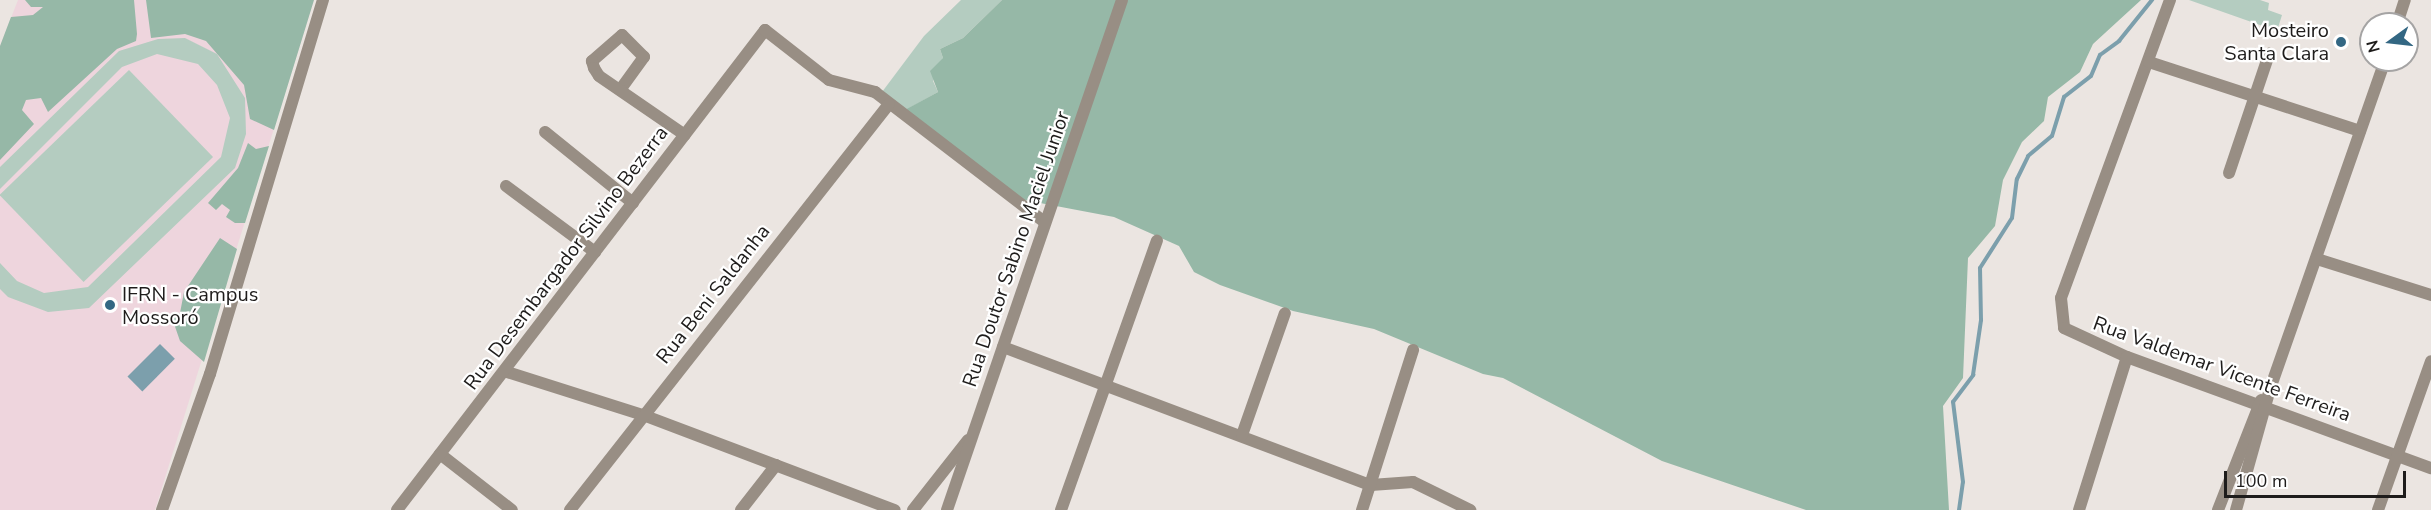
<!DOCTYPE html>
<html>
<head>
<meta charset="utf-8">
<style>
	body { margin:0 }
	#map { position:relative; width:2431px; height:510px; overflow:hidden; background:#ebe5e1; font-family:"Nunito Sans",sans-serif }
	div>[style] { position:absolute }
	.industrial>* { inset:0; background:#eed5dd }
	.green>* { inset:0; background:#b4ccc0; transform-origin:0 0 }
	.forest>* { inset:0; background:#96b8a7 }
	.water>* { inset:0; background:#7c9fac; transform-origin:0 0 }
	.stream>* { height:4px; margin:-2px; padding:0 2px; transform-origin:2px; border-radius:2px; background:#7c9fac }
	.minor>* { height:12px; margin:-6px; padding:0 6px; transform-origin:6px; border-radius:6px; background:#988e84 }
	.dots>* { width:16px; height:16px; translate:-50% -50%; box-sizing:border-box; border:3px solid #fff; border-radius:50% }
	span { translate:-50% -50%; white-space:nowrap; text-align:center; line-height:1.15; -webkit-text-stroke:4.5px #fff; paint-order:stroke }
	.poi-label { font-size:20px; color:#1e1c1b }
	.right { translate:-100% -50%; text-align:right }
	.left { translate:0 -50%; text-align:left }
	.street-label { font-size:20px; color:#1e1c1b }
	.north { position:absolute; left:2359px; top:12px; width:60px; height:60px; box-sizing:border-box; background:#fff; border:2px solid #a5a4a4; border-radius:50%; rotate:255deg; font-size:16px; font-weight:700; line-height:24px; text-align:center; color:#1e1c1b }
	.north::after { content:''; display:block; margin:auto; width:21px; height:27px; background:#336783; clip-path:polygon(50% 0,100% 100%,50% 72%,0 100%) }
	.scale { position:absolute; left:2224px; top:471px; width:182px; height:27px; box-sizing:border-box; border:3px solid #1e1c1b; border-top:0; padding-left:8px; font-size:18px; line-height:21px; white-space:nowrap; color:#1e1c1b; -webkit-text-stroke:4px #fff; paint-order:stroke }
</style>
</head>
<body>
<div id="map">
	<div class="industrial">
		<div style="clip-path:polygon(18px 0,314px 0,155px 510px,0 510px,0 46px)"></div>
	</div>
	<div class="green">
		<div style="clip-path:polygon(961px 0,1002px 0,963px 38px,940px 49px,943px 58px,933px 81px,938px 92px,904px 111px,882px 92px,924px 36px)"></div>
		<div style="clip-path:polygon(2189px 0,2260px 0,2269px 3px,2268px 10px,2282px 15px,2277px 31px)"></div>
		<div style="clip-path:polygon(185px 38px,217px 54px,245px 98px,246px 134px,235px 168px,89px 308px,48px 312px,8px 297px,0 289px,0 263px,17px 281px,44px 293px,88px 287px,221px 157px,230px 118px,217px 85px,198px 64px,157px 54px,122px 67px,0 189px,0 167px,119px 51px,158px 39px)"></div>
		<div style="left:129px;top:70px;width:121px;height:180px;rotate:46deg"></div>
	</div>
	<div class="forest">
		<div style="clip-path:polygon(25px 0,134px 0,137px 34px,136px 41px,117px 49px,48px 112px,41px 98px,26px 100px,22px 110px,34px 124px,0 160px,0 46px,11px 17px,33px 15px,43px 7px,31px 7px)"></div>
		<div style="clip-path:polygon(146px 0,314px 0,274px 130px,250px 119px,244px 85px,206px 41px,185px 34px,151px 38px)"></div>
		<div style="clip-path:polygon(1002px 0,2141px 0,2093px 44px,2080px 72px,2048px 97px,2044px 121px,2022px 142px,2003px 180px,1995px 226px,1968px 258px,1963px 378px,1943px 406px,1949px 510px,1806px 510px,1662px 461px,1503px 378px,1483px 374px,1374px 329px,1293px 311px,1220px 285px,1194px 272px,1179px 246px,1114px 217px,1019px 199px,903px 111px,938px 92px,930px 71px,943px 58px,940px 49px,963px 38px)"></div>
		<div style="clip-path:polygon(248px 143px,256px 149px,269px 146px,245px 223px,235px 223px,226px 217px,230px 210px,222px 204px,216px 210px,208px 203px,238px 168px)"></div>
		<div style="clip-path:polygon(220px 238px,237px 249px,204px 362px,180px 341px,172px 318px,180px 313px,184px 292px)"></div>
	</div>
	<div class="water">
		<div style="left:160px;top:344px;width:21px;height:46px;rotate:45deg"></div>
	</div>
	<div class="stream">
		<div style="left:1959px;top:510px;width:28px;rotate:-82deg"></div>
		<div style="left:1963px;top:482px;width:81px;rotate:-97.1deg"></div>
		<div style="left:1953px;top:402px;width:34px;rotate:-53deg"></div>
		<div style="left:1973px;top:375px;width:56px;rotate:-81.7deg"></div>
		<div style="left:1981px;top:320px;width:52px;rotate:-91.1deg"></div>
		<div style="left:1980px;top:268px;width:59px;rotate:-57.4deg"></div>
		<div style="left:2012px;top:218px;width:39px;rotate:-83deg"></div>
		<div style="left:2017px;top:179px;width:25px;rotate:-64deg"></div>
		<div style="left:2028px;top:156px;width:31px;rotate:-40deg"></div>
		<div style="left:2052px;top:136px;width:41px;rotate:-72.9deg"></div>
		<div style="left:2064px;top:97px;width:34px;rotate:-38deg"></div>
		<div style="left:2091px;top:76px;width:23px;rotate:-67deg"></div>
		<div style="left:2100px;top:55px;width:24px;rotate:-36deg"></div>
		<div style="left:2119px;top:41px;width:53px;rotate:-51.2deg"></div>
	</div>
	<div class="minor">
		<div style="left:2170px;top:0;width:317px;rotate:110.1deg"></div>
		<div style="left:2061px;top:298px;width:30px;rotate:84deg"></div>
		<div style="left:2064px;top:328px;width:69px;rotate:24.7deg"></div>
		<div style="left:2127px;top:357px;width:324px;rotate:20.1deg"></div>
		<div style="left:2397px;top:24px;width:25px;rotate:-72deg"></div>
		<div style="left:2149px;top:62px;width:222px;rotate:18.1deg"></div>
		<div style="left:620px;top:90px;width:41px;rotate:-54deg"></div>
		<div style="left:644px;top:57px;width:31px;rotate:-135deg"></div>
		<div style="left:622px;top:35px;width:40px;rotate:139deg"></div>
		<div style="left:592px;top:61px;width:7px;rotate:74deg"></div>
		<div style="left:594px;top:68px;width:9px;rotate:58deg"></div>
		<div style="left:599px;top:76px;width:104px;rotate:34.5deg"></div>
		<div style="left:545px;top:132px;width:113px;rotate:38.9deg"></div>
		<div style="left:2229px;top:173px;width:126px;rotate:-71.4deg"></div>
		<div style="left:506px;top:186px;width:111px;rotate:36.6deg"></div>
		<div style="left:2317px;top:259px;width:120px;rotate:17.5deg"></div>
		<div style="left:1003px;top:347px;width:393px;rotate:20.6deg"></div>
		<div style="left:1371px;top:485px;width:42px;rotate:-4.1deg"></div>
		<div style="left:1413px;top:482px;width:64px;rotate:26.2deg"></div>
		<div style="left:504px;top:371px;width:146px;rotate:17.6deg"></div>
		<div style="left:643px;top:415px;width:269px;rotate:20.7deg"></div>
		<div style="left:1242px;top:435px;width:129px;rotate:-70.6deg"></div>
		<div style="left:440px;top:454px;width:91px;rotate:37.9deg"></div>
		<div style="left:162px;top:510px;width:144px;rotate:-70.6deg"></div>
		<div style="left:210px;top:374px;width:391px;rotate:-73.2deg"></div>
		<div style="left:397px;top:510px;width:605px;rotate:-52.52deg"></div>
		<div style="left:765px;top:30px;width:81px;rotate:38deg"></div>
		<div style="left:829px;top:80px;width:48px;rotate:14.6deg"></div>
		<div style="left:875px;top:92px;width:212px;rotate:37.5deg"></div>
		<div style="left:570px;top:510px;width:516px;rotate:-51.84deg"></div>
		<div style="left:741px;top:510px;width:57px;rotate:-52.1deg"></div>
		<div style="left:913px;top:510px;width:89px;rotate:-51.8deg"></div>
		<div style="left:947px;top:510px;width:539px;rotate:-71.06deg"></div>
		<div style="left:1061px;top:510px;width:286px;rotate:-70.4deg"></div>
		<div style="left:1362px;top:510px;width:168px;rotate:-72.3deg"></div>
		<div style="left:2079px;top:510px;width:160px;rotate:-72.6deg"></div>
		<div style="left:2218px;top:510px;width:118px;rotate:-68.6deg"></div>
		<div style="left:2236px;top:510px;width:126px;rotate:-74.3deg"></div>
		<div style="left:2270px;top:389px;width:349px;rotate:-70.7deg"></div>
		<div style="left:2378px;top:510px;width:158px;rotate:-70.4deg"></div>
	</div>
	<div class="dots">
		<div style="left:2341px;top:42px;background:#336783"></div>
		<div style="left:110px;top:305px;background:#336783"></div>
	</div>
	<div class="poi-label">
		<span class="right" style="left:2329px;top:42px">Mosteiro<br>Santa Clara</span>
		<span class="left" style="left:122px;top:306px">IFRN - Campus<br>Mossoró</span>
	</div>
	<div class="street-label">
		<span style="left:1016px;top:249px;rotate:-71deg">Rua Doutor Sabino Maciel Junior</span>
		<span style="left:566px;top:258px;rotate:-53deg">Rua Desembargador Silvino Bezerra</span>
		<span style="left:713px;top:294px;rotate:-52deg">Rua Beni Saldanha</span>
		<span style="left:2222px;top:369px;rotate:20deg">Rua Valdemar Vicente Ferreira</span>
	</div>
	<div class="north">N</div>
	<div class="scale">100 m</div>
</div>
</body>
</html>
